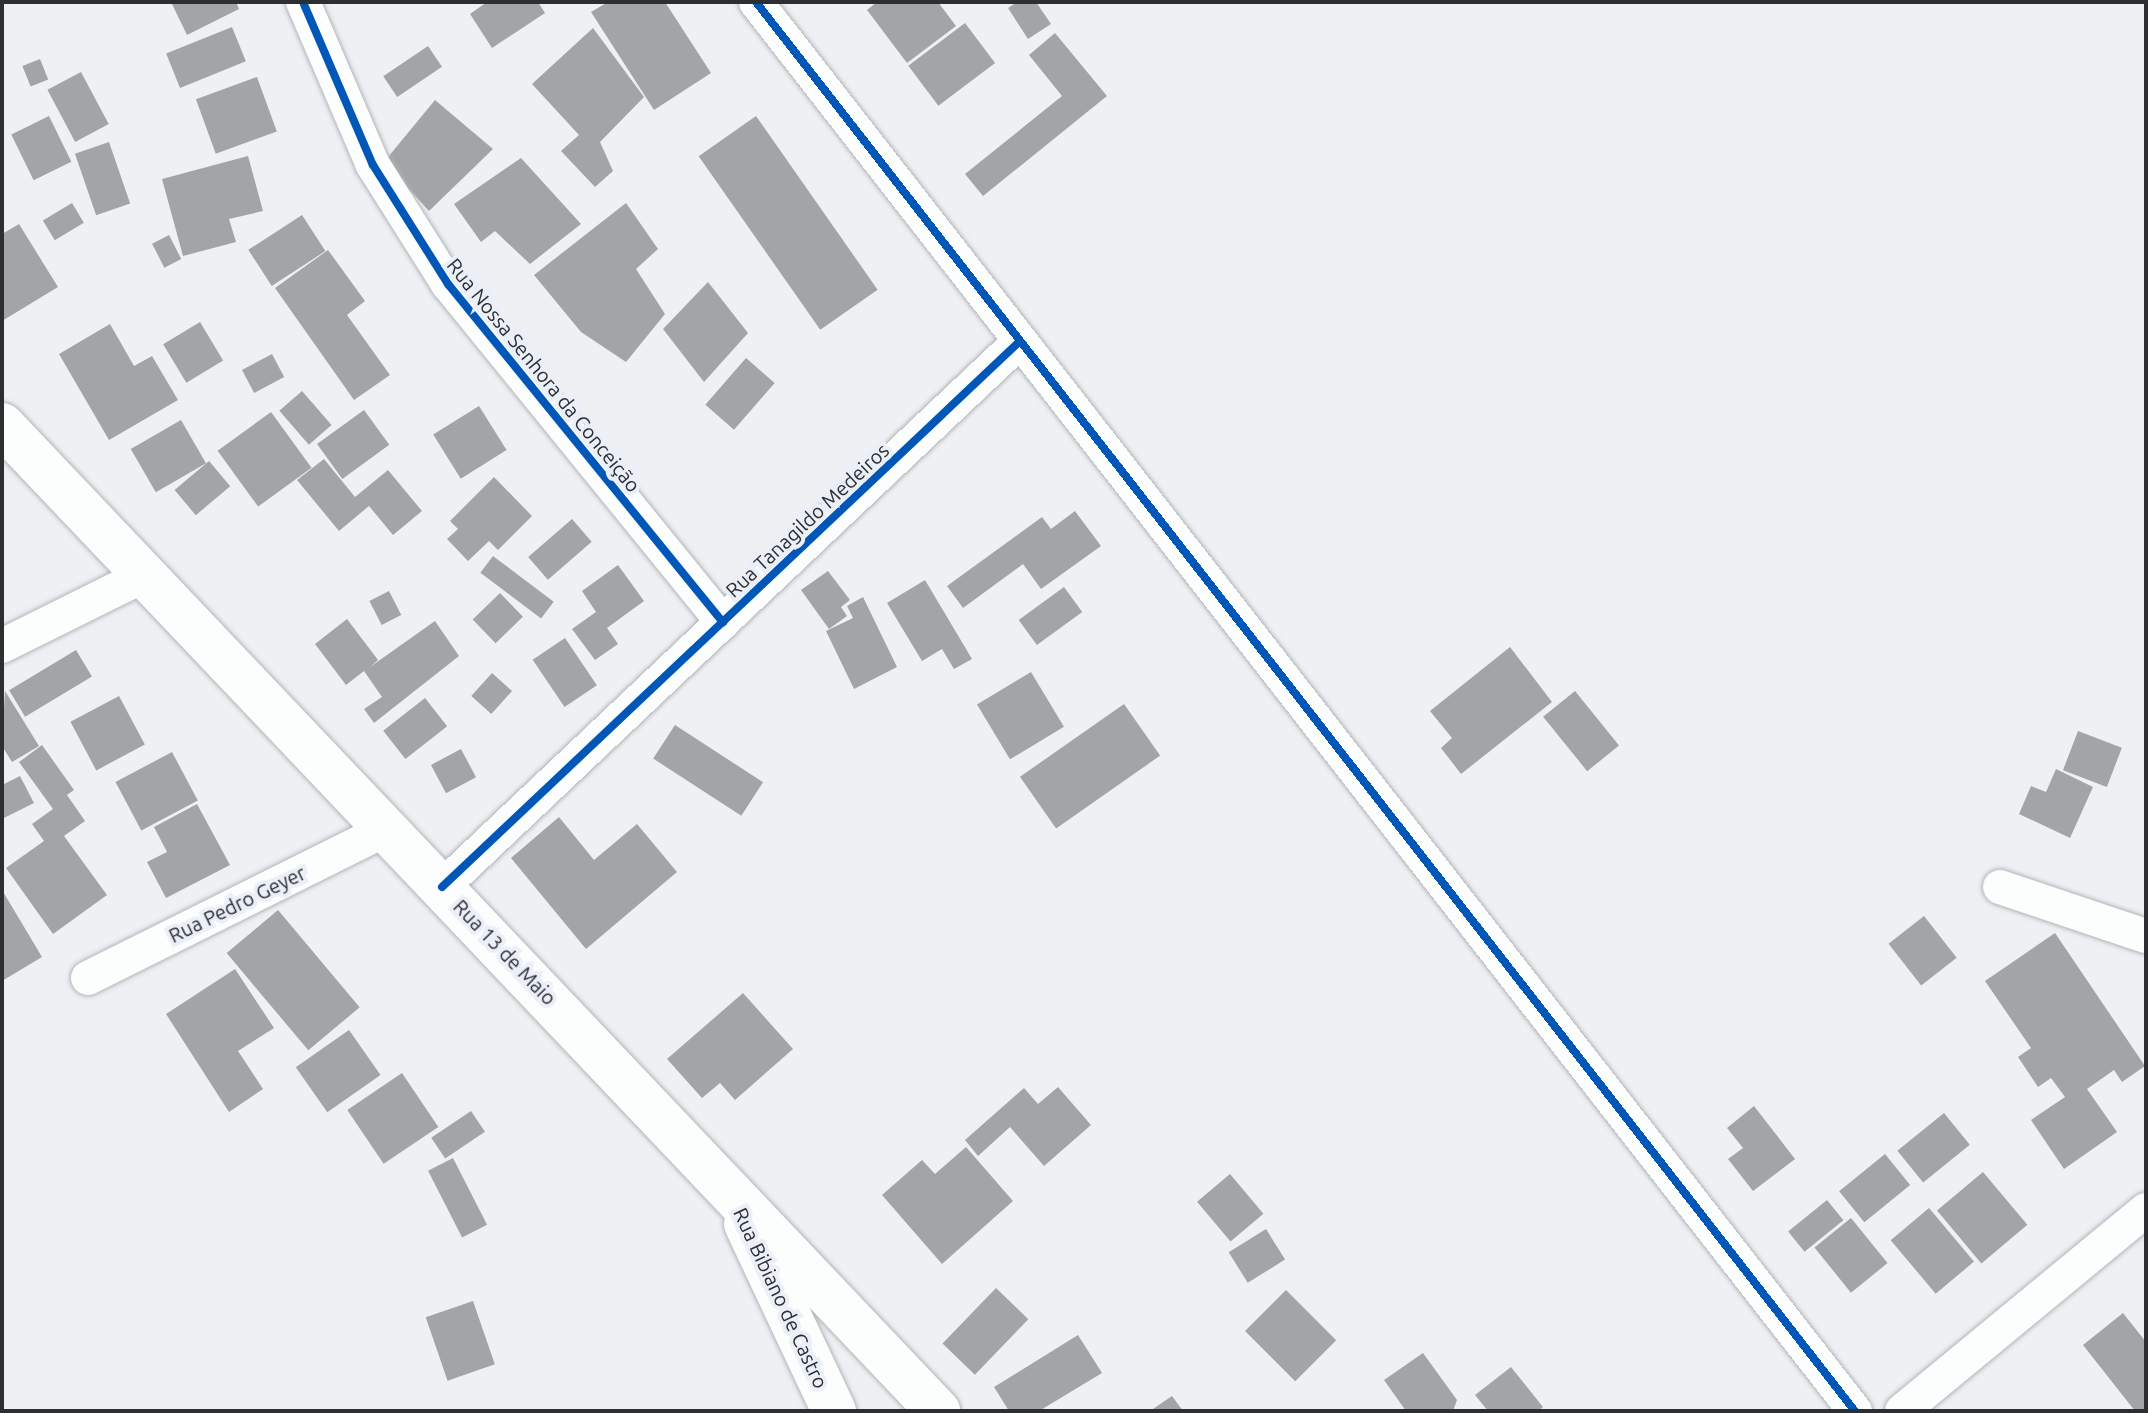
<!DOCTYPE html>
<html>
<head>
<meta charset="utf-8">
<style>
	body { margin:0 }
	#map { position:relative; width:2148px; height:1413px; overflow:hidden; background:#eef0f4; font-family:Ubuntu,sans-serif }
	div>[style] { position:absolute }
	.building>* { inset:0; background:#a3a4a7; transform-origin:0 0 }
	.roads { filter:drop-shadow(0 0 2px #b3b5b8) drop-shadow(0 0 2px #b3b5b8) }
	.street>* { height:34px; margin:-17px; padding:0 17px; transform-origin:17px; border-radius:17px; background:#fcfdfd }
	.secondary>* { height:44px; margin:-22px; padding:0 22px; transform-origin:22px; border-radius:22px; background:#fcfdfd }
	.cycleway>* { height:8px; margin:-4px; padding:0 4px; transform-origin:4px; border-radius:4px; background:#0057b8 }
	span { translate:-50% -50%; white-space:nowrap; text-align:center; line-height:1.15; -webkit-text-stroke:8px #eaeff8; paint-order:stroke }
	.street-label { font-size:20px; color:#2c2e32 }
	.frame { position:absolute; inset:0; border:4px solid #2c2e32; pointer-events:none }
</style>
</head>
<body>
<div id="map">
	<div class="building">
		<div style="clip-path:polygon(171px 2px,236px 2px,239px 9px,187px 35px)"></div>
		<div style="clip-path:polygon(487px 2px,538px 2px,545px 13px,492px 48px,470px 14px)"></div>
		<div style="clip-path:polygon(608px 2px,665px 2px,711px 73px,654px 110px,591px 12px)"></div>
		<div style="clip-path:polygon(877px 2px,938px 2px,956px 26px,907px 63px,867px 10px)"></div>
		<div style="clip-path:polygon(1017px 2px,1036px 2px,1051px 24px,1028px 39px,1008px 8px)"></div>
		<div style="left:965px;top:23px;width:50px;height:71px;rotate:53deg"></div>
		<div style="left:232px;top:27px;width:37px;height:71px;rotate:68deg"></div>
		<div style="clip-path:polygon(593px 28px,644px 97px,600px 142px,613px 171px,595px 187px,561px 151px,579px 135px,532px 84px)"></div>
		<div style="clip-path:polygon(1055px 33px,1107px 96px,983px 196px,965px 174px,1062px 96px,1029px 55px)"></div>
		<div style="left:428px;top:46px;width:25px;height:54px;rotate:56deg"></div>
		<div style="left:40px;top:59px;width:22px;height:19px;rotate:68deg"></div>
		<div style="left:81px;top:72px;width:59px;height:38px;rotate:62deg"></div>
		<div style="left:257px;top:77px;width:58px;height:65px;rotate:70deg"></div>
		<div style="clip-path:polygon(435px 100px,493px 149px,429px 211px,384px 162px)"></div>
		<div style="left:49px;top:116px;width:51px;height:42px;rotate:64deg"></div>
		<div style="left:756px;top:116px;width:212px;height:70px;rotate:55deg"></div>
		<div style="left:109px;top:142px;width:65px;height:36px;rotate:71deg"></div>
		<div style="clip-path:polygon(248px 156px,263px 211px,229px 219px,236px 242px,183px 256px,162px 179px)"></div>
		<div style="clip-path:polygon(521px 158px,581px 224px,530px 264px,495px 231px,481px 242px,454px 204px)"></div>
		<div style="left:72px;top:203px;width:23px;height:34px;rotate:59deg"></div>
		<div style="clip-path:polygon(626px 203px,658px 249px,636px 269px,665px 314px,626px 362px,581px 332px,534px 275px)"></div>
		<div style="left:302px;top:215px;width:43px;height:64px;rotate:57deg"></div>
		<div style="clip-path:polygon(19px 224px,58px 287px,2px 321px,2px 234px)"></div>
		<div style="left:169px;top:235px;width:27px;height:19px;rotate:63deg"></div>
		<div style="clip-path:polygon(328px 250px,365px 301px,347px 315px,390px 375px,354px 400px,275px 288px)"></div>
		<div style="clip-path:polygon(708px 282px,748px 333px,704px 382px,663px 329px)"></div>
		<div style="left:200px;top:322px;width:45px;height:43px;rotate:59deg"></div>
		<div style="clip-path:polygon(110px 324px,134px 366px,152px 356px,178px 400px,109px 440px,59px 354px)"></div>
		<div style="left:272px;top:354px;width:26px;height:34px;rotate:62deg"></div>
		<div style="left:746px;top:358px;width:38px;height:62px;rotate:41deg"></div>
		<div style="left:302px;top:391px;width:45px;height:30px;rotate:49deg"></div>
		<div style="left:479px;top:406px;width:52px;height:54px;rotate:58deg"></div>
		<div style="left:364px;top:410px;width:43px;height:58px;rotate:54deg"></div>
		<div style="left:271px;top:412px;width:69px;height:66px;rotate:54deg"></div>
		<div style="left:181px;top:420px;width:50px;height:58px;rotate:60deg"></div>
		<div style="clip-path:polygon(324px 459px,355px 497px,388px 470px,422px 511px,393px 535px,369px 506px,339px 531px,297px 480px)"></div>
		<div style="left:209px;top:461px;width:33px;height:45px;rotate:50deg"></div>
		<div style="clip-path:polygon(494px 477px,532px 516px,498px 550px,489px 541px,468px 561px,447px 539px,458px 529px,450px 521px)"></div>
		<div style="clip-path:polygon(1075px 511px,1101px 546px,1041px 589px,1023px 564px,963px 608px,947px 586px,1042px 517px,1051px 529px)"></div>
		<div style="left:572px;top:519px;width:30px;height:58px;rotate:49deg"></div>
		<div style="left:493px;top:556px;width:76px;height:21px;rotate:37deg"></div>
		<div style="clip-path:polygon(618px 565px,644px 601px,607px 628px,618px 644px,595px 660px,572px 629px,596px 612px,582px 591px)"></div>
		<div style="clip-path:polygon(828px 571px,850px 600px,841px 607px,847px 616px,829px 629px,801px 590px)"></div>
		<div style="clip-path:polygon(925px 580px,972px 659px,954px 669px,942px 649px,922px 661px,887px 603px)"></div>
		<div style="left:1064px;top:587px;width:31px;height:56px;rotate:54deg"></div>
		<div style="left:389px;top:591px;width:27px;height:22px;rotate:63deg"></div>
		<div style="left:500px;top:593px;width:33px;height:38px;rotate:46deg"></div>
		<div style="clip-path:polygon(863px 597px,897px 667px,854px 689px,826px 631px,853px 618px,847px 606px)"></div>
		<div style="clip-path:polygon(347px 619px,378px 660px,370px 667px,435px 621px,459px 656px,374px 723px,364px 709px,382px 697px,364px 671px,346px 685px,315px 644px)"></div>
		<div style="left:565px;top:638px;width:57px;height:39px;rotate:56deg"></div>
		<div style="clip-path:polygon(1510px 647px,1552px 702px,1461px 774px,1441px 748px,1452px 738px,1430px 711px)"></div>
		<div style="left:76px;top:650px;width:31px;height:78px;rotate:59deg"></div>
		<div style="left:1031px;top:672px;width:64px;height:63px;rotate:59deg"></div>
		<div style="left:492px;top:673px;width:27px;height:31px;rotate:42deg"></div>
		<div style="clip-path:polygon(5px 691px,39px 746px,12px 762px,2px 746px)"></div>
		<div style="left:1575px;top:691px;width:70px;height:41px;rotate:51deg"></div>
		<div style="left:119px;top:696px;width:55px;height:55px;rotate:62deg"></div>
		<div style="left:425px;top:698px;width:36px;height:53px;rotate:52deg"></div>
		<div style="left:1124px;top:704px;width:63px;height:127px;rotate:55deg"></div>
		<div style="left:675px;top:725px;width:105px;height:40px;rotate:33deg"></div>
		<div style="left:2078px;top:731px;width:47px;height:42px;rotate:21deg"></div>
		<div style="clip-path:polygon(42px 745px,74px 790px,67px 795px,85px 821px,64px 836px,107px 895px,53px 934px,6px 868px,44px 841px,32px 824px,53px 809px,19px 762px)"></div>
		<div style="left:461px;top:749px;width:32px;height:34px;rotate:62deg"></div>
		<div style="left:172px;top:752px;width:55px;height:64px;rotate:62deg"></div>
		<div style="clip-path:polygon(2056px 769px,2093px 787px,2070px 838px,2019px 814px,2031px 786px,2046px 792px)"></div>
		<div style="clip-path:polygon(20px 776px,34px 803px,2px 819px,2px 785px)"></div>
		<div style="clip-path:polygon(197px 804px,230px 865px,166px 898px,147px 862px,167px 852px,154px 827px)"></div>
		<div style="clip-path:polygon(559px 817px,594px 860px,637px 824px,677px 872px,586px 949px,511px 858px)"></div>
		<div style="clip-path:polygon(2px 890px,42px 957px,2px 981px)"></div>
		<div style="left:278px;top:910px;width:127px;height:67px;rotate:50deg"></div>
		<div style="left:1924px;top:916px;width:53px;height:45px;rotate:52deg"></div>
		<div style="clip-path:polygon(2055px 933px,2145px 1066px,2122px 1082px,2114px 1070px,2087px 1089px,2117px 1132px,2064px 1169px,2031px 1120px,2065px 1097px,2051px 1078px,2038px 1087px,2018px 1057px,2031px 1048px,1985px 981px)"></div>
		<div style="clip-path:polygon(235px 969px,274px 1028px,238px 1051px,263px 1089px,229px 1112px,166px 1014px)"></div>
		<div style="clip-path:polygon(743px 993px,793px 1049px,735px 1100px,720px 1083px,702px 1098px,667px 1059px)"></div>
		<div style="left:349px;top:1030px;width:55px;height:65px;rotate:55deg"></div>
		<div style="left:402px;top:1073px;width:65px;height:66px;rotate:56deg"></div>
		<div style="clip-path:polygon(1058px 1087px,1091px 1125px,1044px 1166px,1010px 1127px,978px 1156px,965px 1140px,1024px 1088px,1038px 1104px)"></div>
		<div style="clip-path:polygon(1754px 1106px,1795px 1159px,1753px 1191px,1728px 1159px,1743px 1148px,1727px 1128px)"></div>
		<div style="left:471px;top:1111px;width:25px;height:48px;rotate:56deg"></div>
		<div style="left:1944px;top:1113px;width:41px;height:60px;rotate:51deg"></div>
		<div style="clip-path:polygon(966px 1147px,1013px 1201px,942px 1264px,882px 1195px,922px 1160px,935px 1174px)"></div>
		<div style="left:1885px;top:1154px;width:40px;height:59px;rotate:51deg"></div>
		<div style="left:453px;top:1158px;width:75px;height:28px;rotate:63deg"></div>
		<div style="left:1983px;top:1172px;width:69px;height:60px;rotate:50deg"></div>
		<div style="left:1230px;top:1174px;width:52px;height:43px;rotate:50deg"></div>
		<div style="left:1827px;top:1200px;width:26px;height:50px;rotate:51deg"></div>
		<div style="left:1929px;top:1208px;width:70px;height:50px;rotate:50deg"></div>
		<div style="left:1851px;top:1218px;width:58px;height:47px;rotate:51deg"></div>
		<div style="left:1266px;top:1229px;width:36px;height:44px;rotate:58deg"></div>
		<div style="left:996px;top:1288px;width:45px;height:77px;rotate:44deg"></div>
		<div style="left:1286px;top:1290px;width:71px;height:58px;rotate:45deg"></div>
		<div style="left:473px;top:1301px;width:67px;height:50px;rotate:71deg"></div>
		<div style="clip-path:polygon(2123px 1313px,2146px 1342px,2146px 1411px,2135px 1411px,2083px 1345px)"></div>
		<div style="clip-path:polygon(1078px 1335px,1102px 1373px,1039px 1411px,1009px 1411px,994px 1387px)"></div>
		<div style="clip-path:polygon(1423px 1353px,1457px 1400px,1453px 1411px,1406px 1411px,1384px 1380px)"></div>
		<div style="clip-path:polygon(1511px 1367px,1543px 1407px,1538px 1411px,1488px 1411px,1475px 1395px)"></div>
		<div style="clip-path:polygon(1172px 1396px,1183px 1411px,1150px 1411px)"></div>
	</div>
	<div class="roads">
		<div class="street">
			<div style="left:303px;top:2px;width:177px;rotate:66.8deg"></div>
			<div style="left:373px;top:165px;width:141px;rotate:57.8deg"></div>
			<div style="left:448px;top:284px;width:436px;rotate:50.9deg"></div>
			<div style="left:756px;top:2px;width:1787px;rotate:52.05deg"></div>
			<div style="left:2px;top:646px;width:155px;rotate:-26.4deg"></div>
			<div style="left:442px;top:887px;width:795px;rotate:-43.37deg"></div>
			<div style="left:2000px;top:887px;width:154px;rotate:18.6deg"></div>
			<div style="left:88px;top:978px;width:332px;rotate:-26.5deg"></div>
			<div style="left:1902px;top:1411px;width:316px;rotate:-39.5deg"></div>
		</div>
		<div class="secondary">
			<div style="left:2px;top:425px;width:1360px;rotate:46.49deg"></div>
			<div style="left:746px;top:1224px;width:207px;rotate:64.8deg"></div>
		</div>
	</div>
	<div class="cycleway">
		<div style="left:303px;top:2px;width:177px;rotate:66.8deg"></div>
		<div style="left:373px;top:165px;width:141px;rotate:57.8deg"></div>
		<div style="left:448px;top:284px;width:436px;rotate:50.9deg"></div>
		<div style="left:756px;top:2px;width:1787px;rotate:52.05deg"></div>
		<div style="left:442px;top:887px;width:795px;rotate:-43.37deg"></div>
	</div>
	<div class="street-label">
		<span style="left:544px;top:375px;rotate:51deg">Rua Nossa Senhora da Conceição</span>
		<span style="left:807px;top:520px;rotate:-43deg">Rua Tanagildo Medeiros</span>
		<span style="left:237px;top:904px;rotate:-26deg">Rua Pedro Geyer</span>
		<span style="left:505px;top:952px;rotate:46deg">Rua 13 de Maio</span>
		<span style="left:781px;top:1298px;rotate:65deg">Rua Bibiano de Castro</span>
	</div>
	<div class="frame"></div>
</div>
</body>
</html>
